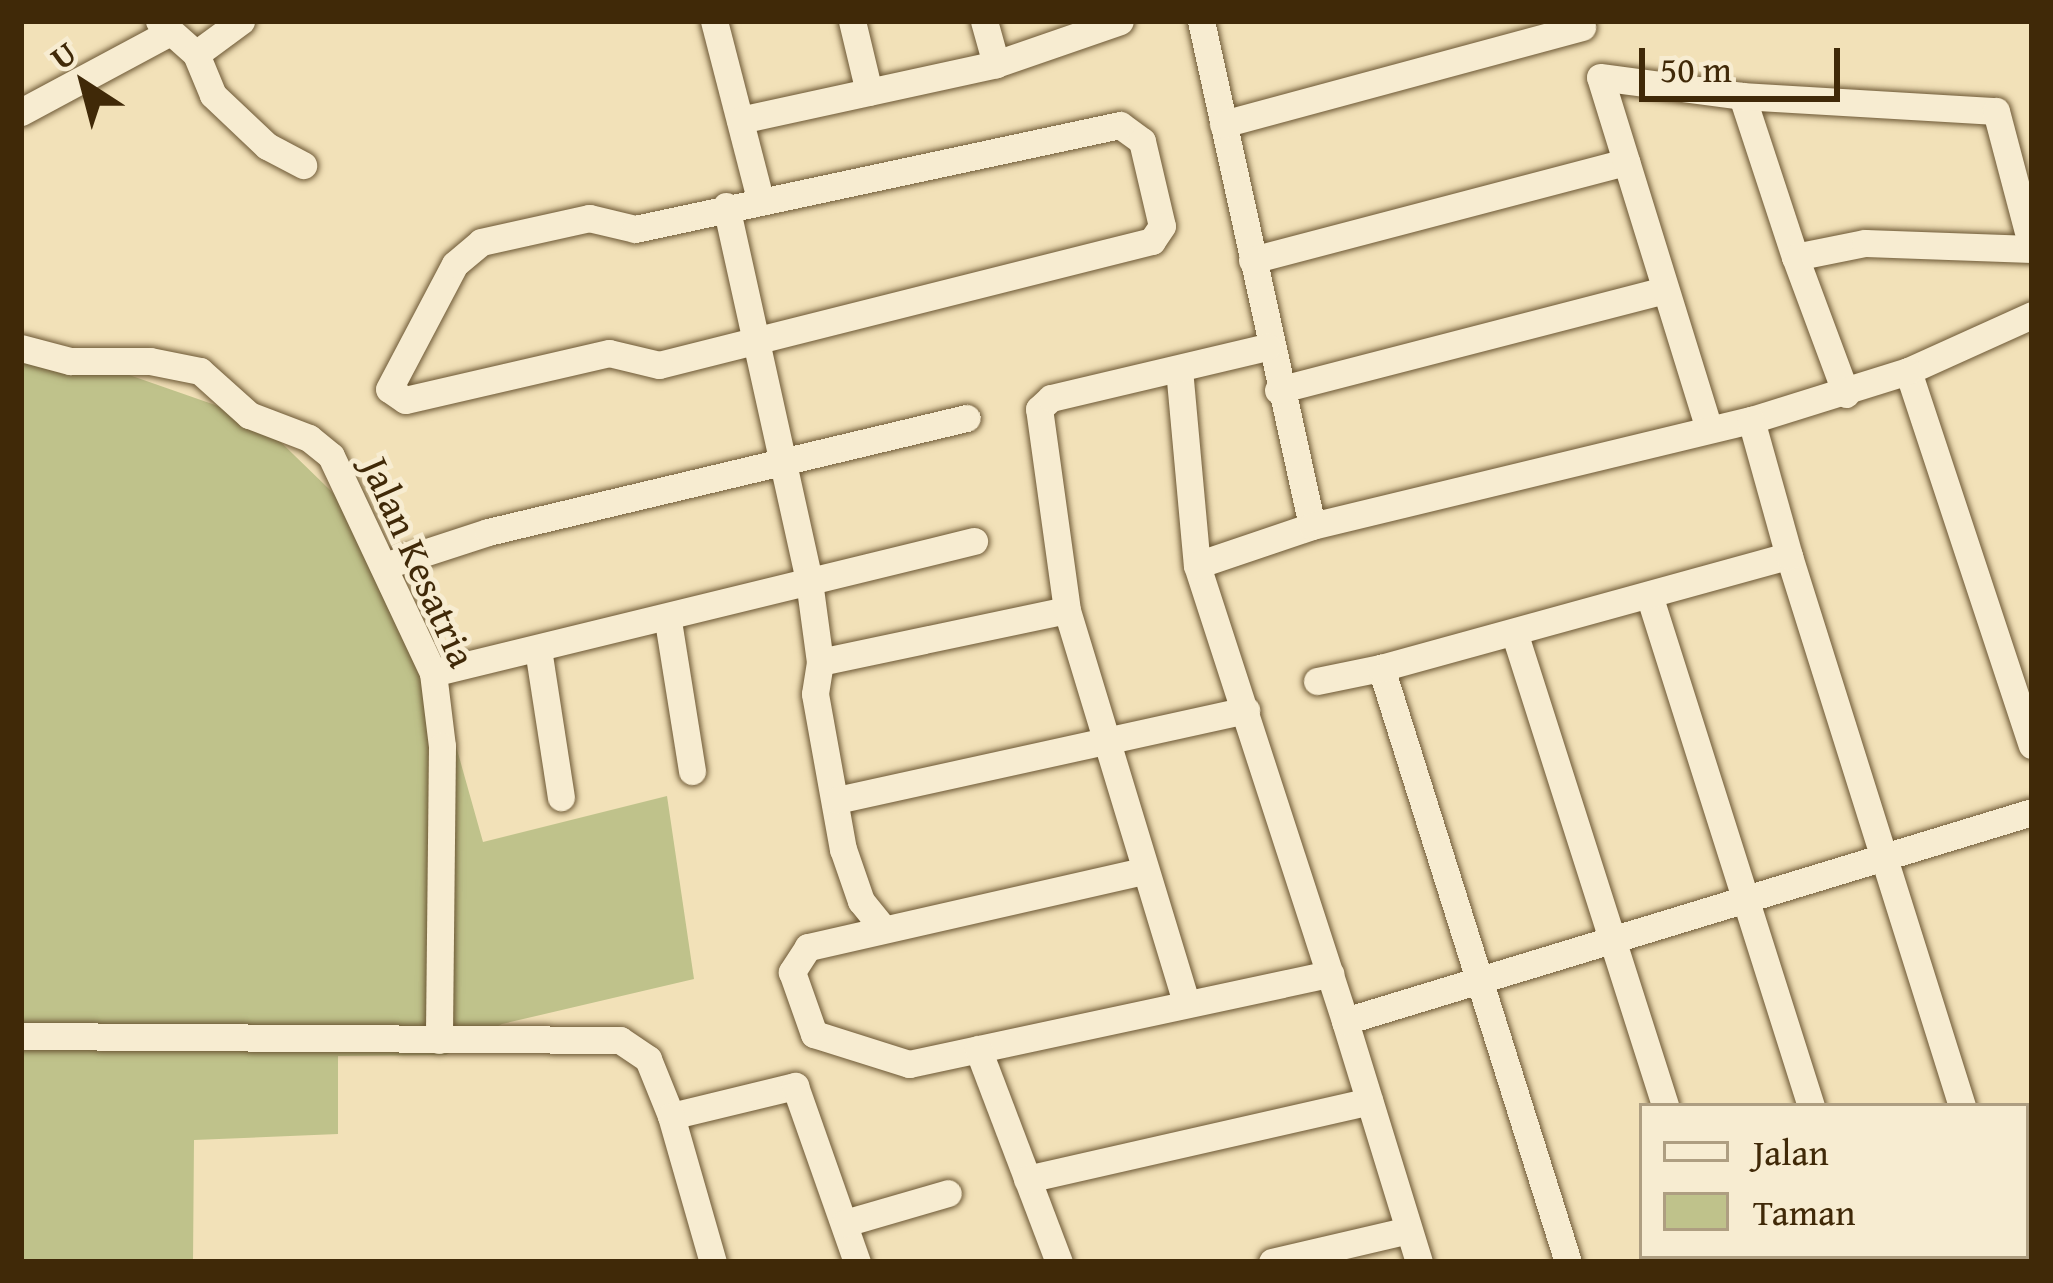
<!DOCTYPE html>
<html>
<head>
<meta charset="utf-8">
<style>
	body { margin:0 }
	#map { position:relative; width:2053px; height:1283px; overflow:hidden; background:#f2e1b8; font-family:"Gentium Book Plus",serif }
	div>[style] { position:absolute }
	.green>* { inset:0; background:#bfc28b }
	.roads { filter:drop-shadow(0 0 3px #6c5734) drop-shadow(0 0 3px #6c5734) }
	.minor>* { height:27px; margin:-13.5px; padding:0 13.5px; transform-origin:13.5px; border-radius:13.5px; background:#f7ecd1 }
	span { translate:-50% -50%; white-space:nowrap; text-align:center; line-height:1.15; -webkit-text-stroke:10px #f7ecd1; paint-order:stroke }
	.street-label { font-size:39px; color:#402908 }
	.frame { position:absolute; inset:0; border:24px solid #402908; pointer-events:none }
	.legend { position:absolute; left:1639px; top:1103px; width:390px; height:156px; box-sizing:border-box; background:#f7ecd1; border:3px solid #ae9e81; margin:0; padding:15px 21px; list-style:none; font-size:36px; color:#402908 }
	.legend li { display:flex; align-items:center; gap:24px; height:60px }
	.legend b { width:60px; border:3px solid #ae9e81 }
	.north { position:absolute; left:24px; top:24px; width:120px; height:120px; -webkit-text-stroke:9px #f7ecd1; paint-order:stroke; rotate:324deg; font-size:33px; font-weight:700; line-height:48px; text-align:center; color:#402908 }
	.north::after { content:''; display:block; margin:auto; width:42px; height:54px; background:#402908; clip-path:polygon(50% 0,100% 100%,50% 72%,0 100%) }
	.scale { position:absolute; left:1639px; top:48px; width:201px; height:54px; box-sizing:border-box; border:6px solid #402908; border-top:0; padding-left:15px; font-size:36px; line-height:42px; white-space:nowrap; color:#402908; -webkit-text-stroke:9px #f7ecd1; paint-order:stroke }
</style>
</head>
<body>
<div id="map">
	<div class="green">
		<div style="clip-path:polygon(21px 344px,49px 347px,258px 420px,363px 522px,431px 657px,483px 842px,667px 796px,694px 979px,502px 1024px,446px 1055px,338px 1056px,338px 1134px,194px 1140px,193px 1262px,21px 1262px)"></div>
	</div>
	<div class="roads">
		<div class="minor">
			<div style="left:159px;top:21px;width:50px;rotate:41.7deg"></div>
			<div style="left:196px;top:54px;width:44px;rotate:67.5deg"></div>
			<div style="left:213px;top:95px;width:74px;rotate:43.4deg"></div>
			<div style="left:267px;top:146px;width:41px;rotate:27.8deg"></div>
			<div style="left:714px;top:21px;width:184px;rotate:75.5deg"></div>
			<div style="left:852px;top:21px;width:73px;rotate:76.5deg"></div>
			<div style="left:984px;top:21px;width:45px;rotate:74.4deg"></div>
			<div style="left:1201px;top:21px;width:517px;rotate:77.6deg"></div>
			<div style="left:196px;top:54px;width:56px;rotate:-36.3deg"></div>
			<div style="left:1742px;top:96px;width:169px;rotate:71.8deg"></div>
			<div style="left:21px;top:112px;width:169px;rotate:-28.2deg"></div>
			<div style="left:740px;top:120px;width:262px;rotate:-12.3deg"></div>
			<div style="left:996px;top:64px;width:131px;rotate:-19.1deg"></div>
			<div style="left:1223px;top:124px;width:372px;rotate:-15.1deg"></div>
			<div style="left:1120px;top:125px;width:27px;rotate:36deg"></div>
			<div style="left:1142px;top:141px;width:87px;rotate:76.8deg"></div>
			<div style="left:1162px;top:226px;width:18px;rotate:124deg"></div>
			<div style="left:1152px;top:241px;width:508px;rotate:165.88deg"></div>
			<div style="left:659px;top:365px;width:51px;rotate:-166.5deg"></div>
			<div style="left:609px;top:353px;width:209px;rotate:167deg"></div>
			<div style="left:405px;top:400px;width:19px;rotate:-145deg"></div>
			<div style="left:389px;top:389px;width:141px;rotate:-62.2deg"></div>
			<div style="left:455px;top:264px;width:34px;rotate:-40deg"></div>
			<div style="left:481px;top:242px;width:111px;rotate:-12.5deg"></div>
			<div style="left:589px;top:218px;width:47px;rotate:13.4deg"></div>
			<div style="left:635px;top:229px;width:496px;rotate:-12.1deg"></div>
			<div style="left:726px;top:206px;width:384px;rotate:77.5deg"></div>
			<div style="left:809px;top:581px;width:82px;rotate:82.3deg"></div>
			<div style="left:820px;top:662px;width:32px;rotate:99deg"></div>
			<div style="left:815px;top:694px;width:158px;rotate:79.8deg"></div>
			<div style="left:843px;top:849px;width:55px;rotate:70.9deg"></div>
			<div style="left:861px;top:901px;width:36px;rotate:51deg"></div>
			<div style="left:1252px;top:260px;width:387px;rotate:-14.7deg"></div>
			<div style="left:2032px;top:315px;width:136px;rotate:155.7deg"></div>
			<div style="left:1908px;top:371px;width:394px;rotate:71.7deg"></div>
			<div style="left:21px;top:348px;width:51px;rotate:14.9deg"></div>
			<div style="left:70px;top:361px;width:80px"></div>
			<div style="left:150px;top:361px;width:51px;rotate:11.3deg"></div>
			<div style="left:200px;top:371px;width:66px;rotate:41.9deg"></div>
			<div style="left:249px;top:415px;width:64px;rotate:21deg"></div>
			<div style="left:309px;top:438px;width:28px;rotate:39deg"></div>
			<div style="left:331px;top:456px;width:240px;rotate:64.8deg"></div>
			<div style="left:433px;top:673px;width:74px;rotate:83deg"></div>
			<div style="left:442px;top:746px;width:294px;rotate:90.6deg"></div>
			<div style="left:1179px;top:369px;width:197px;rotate:84.8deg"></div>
			<div style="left:1278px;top:390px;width:400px;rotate:-14.5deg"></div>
			<div style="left:1846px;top:394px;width:146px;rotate:-110.4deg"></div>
			<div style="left:1795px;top:257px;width:71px;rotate:-11.3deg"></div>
			<div style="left:1865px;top:243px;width:167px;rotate:2.1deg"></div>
			<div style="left:1709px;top:429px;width:368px;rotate:-107.2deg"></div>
			<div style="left:1600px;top:77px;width:143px;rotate:7.6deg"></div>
			<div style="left:1742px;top:96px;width:254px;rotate:3.4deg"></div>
			<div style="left:1996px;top:111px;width:141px;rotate:75.2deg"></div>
			<div style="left:1789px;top:556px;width:577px;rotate:72.54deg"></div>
			<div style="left:387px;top:565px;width:106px;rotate:-18.1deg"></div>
			<div style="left:488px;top:532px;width:492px;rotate:-13.4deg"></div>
			<div style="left:1650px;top:598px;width:533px;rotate:72.42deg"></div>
			<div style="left:668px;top:621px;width:152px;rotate:80.9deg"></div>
			<div style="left:1515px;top:635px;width:494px;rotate:72.3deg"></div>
			<div style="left:538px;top:649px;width:150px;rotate:81.2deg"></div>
			<div style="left:820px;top:662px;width:252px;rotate:-11.9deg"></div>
			<div style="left:433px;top:673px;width:557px;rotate:-13.71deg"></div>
			<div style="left:1317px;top:681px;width:65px;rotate:-11.5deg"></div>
			<div style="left:837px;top:800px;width:419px;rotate:-12.4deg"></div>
			<div style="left:1143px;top:871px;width:344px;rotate:167.2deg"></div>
			<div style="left:808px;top:947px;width:30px;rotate:123deg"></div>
			<div style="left:792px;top:972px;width:66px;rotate:70.5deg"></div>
			<div style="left:814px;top:1034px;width:100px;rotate:17.5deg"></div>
			<div style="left:909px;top:1064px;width:431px;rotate:-12.1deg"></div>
			<div style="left:1186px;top:1002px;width:410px;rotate:-106.9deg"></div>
			<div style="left:1067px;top:610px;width:203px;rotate:-97.9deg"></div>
			<div style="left:1039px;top:409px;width:16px;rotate:-43deg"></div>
			<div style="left:1051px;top:398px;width:222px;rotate:-13.3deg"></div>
			<div style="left:1345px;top:1021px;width:479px;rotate:-108deg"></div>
			<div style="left:1197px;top:565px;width:121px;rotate:-18.7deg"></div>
			<div style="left:1312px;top:526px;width:452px;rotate:-13.6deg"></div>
			<div style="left:1751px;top:420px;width:164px;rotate:-17.3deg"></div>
			<div style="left:21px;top:1036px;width:599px;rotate:0.38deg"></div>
			<div style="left:620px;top:1040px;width:34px;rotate:34deg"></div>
			<div style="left:648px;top:1059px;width:61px;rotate:68deg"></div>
			<div style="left:671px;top:1116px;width:128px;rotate:-13.6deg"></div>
			<div style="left:795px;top:1086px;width:187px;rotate:70.6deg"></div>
			<div style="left:978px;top:1049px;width:228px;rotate:69.2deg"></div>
			<div style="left:671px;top:1116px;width:152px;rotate:74deg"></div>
			<div style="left:1027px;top:1179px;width:351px;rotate:-12.8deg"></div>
			<div style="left:845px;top:1223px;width:107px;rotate:-16.2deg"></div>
			<div style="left:1714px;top:1256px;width:6px;rotate:72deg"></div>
			<div style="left:1861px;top:1256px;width:6px;rotate:72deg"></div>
			<div style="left:1272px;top:1262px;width:140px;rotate:-13.2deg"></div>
			<div style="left:1419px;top:1262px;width:252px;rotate:-107.1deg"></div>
			<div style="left:1345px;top:1021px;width:718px;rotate:-16.92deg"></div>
			<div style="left:1568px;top:1262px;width:623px;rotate:-107.47deg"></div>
			<div style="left:1381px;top:668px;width:423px;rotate:-15.4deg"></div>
			<div style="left:1789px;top:556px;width:141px;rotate:-105.6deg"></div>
			<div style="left:2020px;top:1262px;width:13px;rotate:-18deg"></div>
		</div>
	</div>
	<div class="street-label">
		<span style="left:419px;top:562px;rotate:66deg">Jalan Kesatria</span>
	</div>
	<div class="frame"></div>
	<ul class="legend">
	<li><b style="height:15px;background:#f7ecd1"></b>Jalan</li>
	<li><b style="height:33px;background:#bfc28b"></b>Taman</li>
	</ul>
	<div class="north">U</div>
	<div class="scale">50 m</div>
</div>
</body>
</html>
